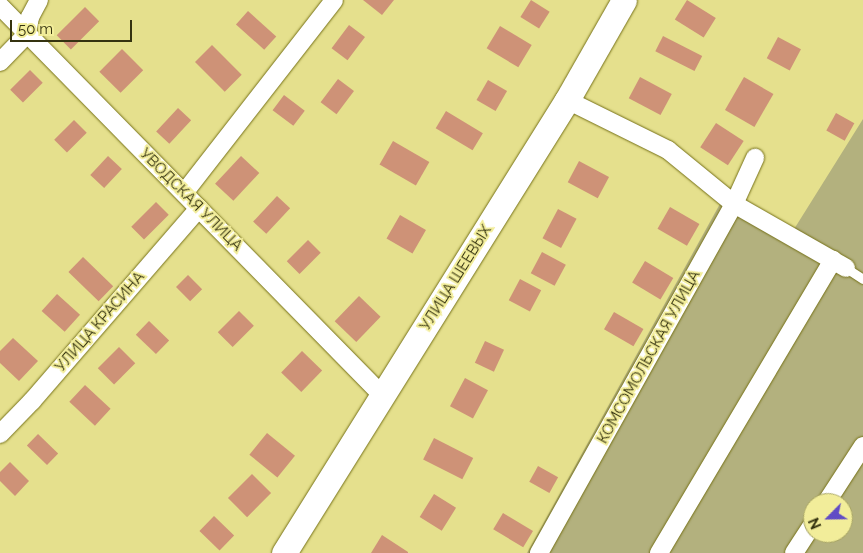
<!DOCTYPE html>
<html>
<head>
<meta charset="utf-8">
<style>
	body { margin:0 }
	#map { position:relative; width:863px; height:553px; overflow:hidden; background:#e5e08d; font-family:Raleway,sans-serif }
	div>[style] { position:absolute }
	.green>* { inset:0; background:#b3b17e }
	.building>* { inset:0; background:#ce9277; transform-origin:0 0 }
	.roads { filter:drop-shadow(0 0 1px #767118) drop-shadow(0 0 1px #767118) }
	.service>* { height:9px; margin:-4.5px; padding:0 4.5px; transform-origin:4.5px; border-radius:4.5px; background:#fff }
	.minor>* { height:18px; margin:-9px; padding:0 9px; transform-origin:9px; border-radius:9px; background:#fff }
	.secondary>* { height:25px; margin:-12.5px; padding:0 12.5px; transform-origin:12.5px; border-radius:12.5px; background:#fff }
	span { translate:-50% -50%; white-space:nowrap; text-align:center; line-height:1.15; -webkit-text-stroke:4px #f2ed9a; paint-order:stroke }
	.street-label { font-size:15px; color:#353310 }
	.north { position:absolute; left:803px; top:493px; width:50px; height:50px; box-sizing:border-box; background:#f2ed9a; border:1px solid #a6a363; border-radius:50%; rotate:247deg; font-size:14px; font-weight:700; line-height:20px; text-align:center; color:#353310 }
	.north::after { content:''; display:block; margin:auto; width:18px; height:22px; background:#614cc5; clip-path:polygon(50% 0,100% 100%,50% 72%,0 100%) }
	.scale { position:absolute; left:10px; top:20px; width:122px; height:22px; box-sizing:border-box; border:2px solid #353310; border-top:0; padding-left:6px; font-size:15px; line-height:18px; white-space:nowrap; color:#353310; -webkit-text-stroke:4px #f2ed9a; paint-order:stroke }
</style>
</head>
<body>
<div id="map">
	<div class="green">
		<div style="clip-path:polygon(evenodd,863px 119px,863px 553px,527px 553px,721px 202px,786px 242px,863px 119px,813px 503px,843px 503px,843px 533px,813px 533px,813px 503px)"></div>
	</div>
	<div class="building">
		<div style="clip-path:polygon(363px 0,394px 0,382px 15px)"></div>
		<div style="left:531px;top:0;width:22px;height:20px;rotate:32deg"></div>
		<div style="left:687px;top:0;width:34px;height:23px;rotate:32deg"></div>
		<div style="left:85px;top:7px;width:20px;height:40px;rotate:45deg"></div>
		<div style="left:248px;top:11px;width:38px;height:18px;rotate:42deg"></div>
		<div style="left:349px;top:25px;width:20px;height:29px;rotate:37deg"></div>
		<div style="left:500px;top:26px;width:37px;height:26px;rotate:31deg"></div>
		<div style="left:663px;top:36px;width:44px;height:17px;rotate:27deg"></div>
		<div style="left:778px;top:37px;width:26px;height:24px;rotate:28deg"></div>
		<div style="left:212px;top:45px;width:42px;height:24px;rotate:45deg"></div>
		<div style="left:122px;top:49px;width:30px;height:32px;rotate:45deg"></div>
		<div style="left:30px;top:70px;width:18px;height:28px;rotate:45deg"></div>
		<div style="left:640px;top:77px;width:36px;height:24px;rotate:28deg"></div>
		<div style="left:744px;top:77px;width:34px;height:38px;rotate:30deg"></div>
		<div style="left:338px;top:79px;width:20px;height:29px;rotate:37deg"></div>
		<div style="left:488px;top:80px;width:22px;height:23px;rotate:30deg"></div>
		<div style="left:284px;top:95px;width:26px;height:19px;rotate:37deg"></div>
		<div style="left:178px;top:108px;width:18px;height:32px;rotate:43deg"></div>
		<div style="left:446px;top:111px;width:43px;height:20px;rotate:31deg"></div>
		<div style="left:836px;top:113px;width:21px;height:20px;rotate:29deg"></div>
		<div style="left:74px;top:120px;width:18px;height:28px;rotate:45deg"></div>
		<div style="left:716px;top:123px;width:33px;height:29px;rotate:33deg"></div>
		<div style="left:393px;top:141px;width:42px;height:27px;rotate:30deg"></div>
		<div style="left:108px;top:156px;width:19px;height:26px;rotate:43deg"></div>
		<div style="left:241px;top:156px;width:25px;height:38px;rotate:43deg"></div>
		<div style="left:579px;top:161px;width:34px;height:24px;rotate:28deg"></div>
		<div style="left:277px;top:196px;width:18px;height:35px;rotate:43deg"></div>
		<div style="left:156px;top:202px;width:18px;height:35px;rotate:45deg"></div>
		<div style="left:670px;top:207px;width:34px;height:25px;rotate:30deg"></div>
		<div style="left:558px;top:209px;width:21px;height:33px;rotate:28deg"></div>
		<div style="left:400px;top:215px;width:30px;height:27px;rotate:30deg"></div>
		<div style="left:308px;top:240px;width:18px;height:30px;rotate:45deg"></div>
		<div style="left:542px;top:252px;width:27px;height:24px;rotate:28deg"></div>
		<div style="left:83px;top:257px;width:42px;height:21px;rotate:44deg"></div>
		<div style="left:645px;top:261px;width:33px;height:25px;rotate:31deg"></div>
		<div style="left:188px;top:275px;width:20px;height:17px;rotate:45deg"></div>
		<div style="left:520px;top:279px;width:24px;height:24px;rotate:28deg"></div>
		<div style="left:57px;top:294px;width:31px;height:23px;rotate:42deg"></div>
		<div style="left:359px;top:296px;width:30px;height:35px;rotate:44deg"></div>
		<div style="left:239px;top:311px;width:21px;height:30px;rotate:45deg"></div>
		<div style="left:614px;top:312px;width:34px;height:20px;rotate:30deg"></div>
		<div style="left:149px;top:321px;width:28px;height:19px;rotate:44deg"></div>
		<div style="clip-path:polygon(13px 338px,38px 361px,19px 381px,0 363px,0 351px)"></div>
		<div style="left:485px;top:341px;width:21px;height:24px;rotate:25deg"></div>
		<div style="left:119px;top:347px;width:23px;height:30px;rotate:45deg"></div>
		<div style="left:302px;top:351px;width:28px;height:30px;rotate:44deg"></div>
		<div style="left:465px;top:378px;width:26px;height:32px;rotate:28deg"></div>
		<div style="left:85px;top:385px;width:35px;height:23px;rotate:43deg"></div>
		<div style="left:267px;top:433px;width:36px;height:28px;rotate:39deg"></div>
		<div style="left:38px;top:434px;width:28px;height:16px;rotate:44deg"></div>
		<div style="left:434px;top:438px;width:44px;height:24px;rotate:27deg"></div>
		<div style="clip-path:polygon(10px 462px,29px 481px,15px 496px,0 481px,0 472px)"></div>
		<div style="left:538px;top:466px;width:23px;height:18px;rotate:29deg"></div>
		<div style="left:252px;top:474px;width:27px;height:34px;rotate:45deg"></div>
		<div style="left:434px;top:494px;width:26px;height:27px;rotate:32deg"></div>
		<div style="left:503px;top:513px;width:35px;height:19px;rotate:31deg"></div>
		<div style="left:214px;top:516px;width:28px;height:21px;rotate:44deg"></div>
		<div style="clip-path:polygon(382px 535px,408px 552px,408px 553px,371px 553px)"></div>
	</div>
	<div class="roads">
		<div class="service">
			<div style="left:846px;top:268px;width:20px;rotate:33deg"></div>
		</div>
		<div class="minor">
			<div style="left:0;top:6px;width:545px;rotate:45.52deg"></div>
			<div style="left:0;top:62px;width:39px;rotate:-46deg"></div>
			<div style="left:27px;top:34px;width:17px;rotate:-80deg"></div>
			<div style="left:30px;top:17px;width:19px;rotate:-62deg"></div>
			<div style="left:567px;top:100px;width:113px;rotate:26.3deg"></div>
			<div style="left:668px;top:150px;width:85px;rotate:39.3deg"></div>
			<div style="left:734px;top:204px;width:129px;rotate:29.7deg"></div>
			<div style="left:184px;top:193px;width:244px;rotate:-52.1deg"></div>
			<div style="left:0;top:434px;width:46px;rotate:-45.9deg"></div>
			<div style="left:32px;top:401px;width:255px;rotate:-49.1deg"></div>
			<div style="left:826px;top:503px;width:68px;rotate:-57deg"></div>
			<div style="left:539px;top:553px;width:400px;rotate:-60.8deg"></div>
			<div style="left:734px;top:204px;width:51px;rotate:-65.5deg"></div>
			<div style="left:659px;top:553px;width:341px;rotate:-59.3deg"></div>
			<div style="left:794px;top:553px;width:35px;rotate:-57deg"></div>
		</div>
		<div class="secondary">
			<div style="left:284px;top:553px;width:534px;rotate:-58.01deg"></div>
			<div style="left:567px;top:100px;width:115px;rotate:-60.3deg"></div>
		</div>
	</div>
	<div class="street-label">
		<span style="left:191px;top:200px;rotate:45deg">УВОДСКАЯ УЛИЦА</span>
		<span style="left:456px;top:278px;rotate:-58deg">УЛИЦА ШЕЕВЫХ</span>
		<span style="left:100px;top:322px;rotate:-49deg">УЛИЦА КРАСИНА</span>
		<span style="left:649px;top:357px;rotate:-61deg">КОМСОМОЛЬСКАЯ УЛИЦА</span>
	</div>
	<div class="north">N</div>
	<div class="scale">50 m</div>
</div>
</body>
</html>
